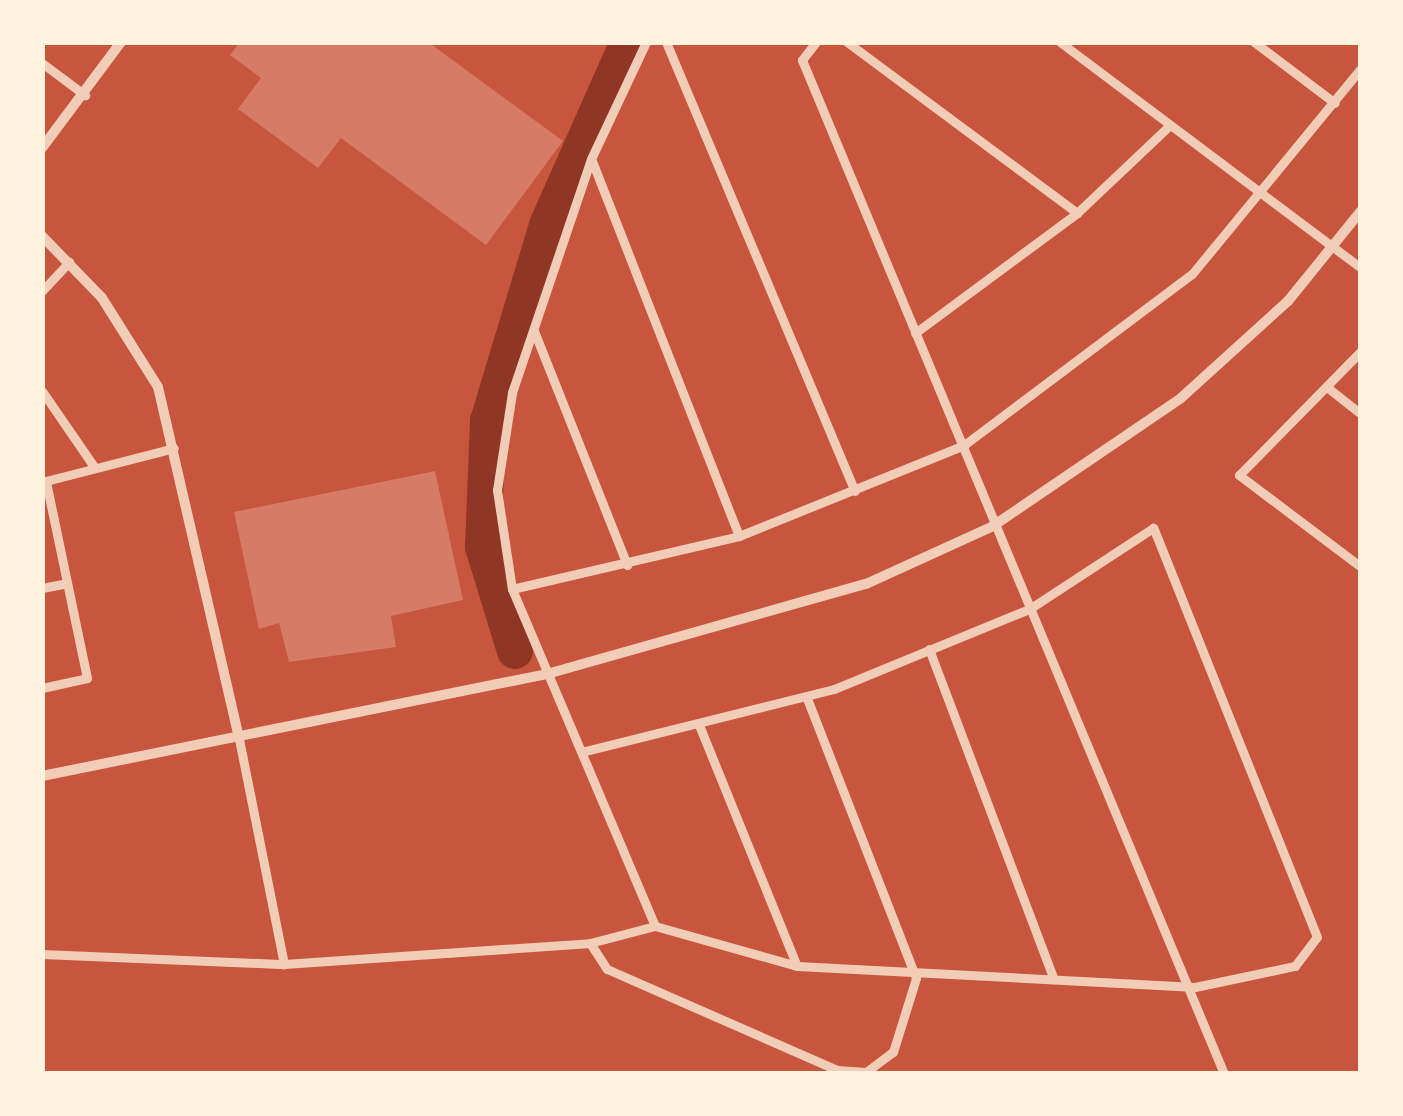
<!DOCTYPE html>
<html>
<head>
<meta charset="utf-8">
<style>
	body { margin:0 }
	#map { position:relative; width:1403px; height:1116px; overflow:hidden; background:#c8553d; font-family:"Varela Round",sans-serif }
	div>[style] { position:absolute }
	.river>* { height:36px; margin:-18px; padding:0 18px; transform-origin:18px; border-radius:18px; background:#8f3625 }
	.building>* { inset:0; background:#d67c66 }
	.minor>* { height:9px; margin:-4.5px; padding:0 4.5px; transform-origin:4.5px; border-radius:4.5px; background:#f1ccb7 }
	.tertiary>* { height:10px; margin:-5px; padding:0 5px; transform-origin:5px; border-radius:5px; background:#f1ccb7 }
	span { translate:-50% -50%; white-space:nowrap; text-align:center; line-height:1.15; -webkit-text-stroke:9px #fff3e0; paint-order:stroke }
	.frame { position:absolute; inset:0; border:45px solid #fff3e0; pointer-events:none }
</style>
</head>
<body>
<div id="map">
	<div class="river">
		<div style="left:515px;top:651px;width:109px;rotate:-107.1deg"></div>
		<div style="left:483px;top:547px;width:126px;rotate:-87.7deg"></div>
		<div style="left:488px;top:421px;width:205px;rotate:-73.2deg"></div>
		<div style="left:547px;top:225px;width:200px;rotate:-66.1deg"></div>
	</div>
	<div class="building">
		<div style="clip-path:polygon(240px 42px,428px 42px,563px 141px,486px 245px,341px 138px,318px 168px,238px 109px,261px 78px,230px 55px)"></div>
		<div style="clip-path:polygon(435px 471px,463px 600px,391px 616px,396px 647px,289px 662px,279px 623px,259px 629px,234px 512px)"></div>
	</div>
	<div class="minor">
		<div style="left:646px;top:42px;width:129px;rotate:115.2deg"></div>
		<div style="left:591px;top:159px;width:247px;rotate:108.7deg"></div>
		<div style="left:512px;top:393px;width:98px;rotate:98.8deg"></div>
		<div style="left:497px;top:490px;width:100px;rotate:81.4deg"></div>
		<div style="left:512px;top:589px;width:366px;rotate:67deg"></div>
		<div style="left:666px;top:42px;width:487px;rotate:67.2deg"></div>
		<div style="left:816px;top:42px;width:23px;rotate:128deg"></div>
		<div style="left:802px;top:60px;width:1098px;rotate:67.4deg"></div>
		<div style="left:847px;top:42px;width:287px;rotate:36.6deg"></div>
		<div style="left:1060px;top:42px;width:376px;rotate:36.9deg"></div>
		<div style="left:1254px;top:42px;width:101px;rotate:37deg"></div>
		<div style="left:42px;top:63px;width:54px;rotate:36.7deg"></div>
		<div style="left:592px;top:161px;width:403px;rotate:68.6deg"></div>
		<div style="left:42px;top:291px;width:40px;rotate:-47deg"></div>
		<div style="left:534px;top:331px;width:252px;rotate:68.3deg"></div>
		<div style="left:915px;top:333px;width:202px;rotate:-36.5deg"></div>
		<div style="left:1077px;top:213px;width:128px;rotate:-43.4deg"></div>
		<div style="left:1361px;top:351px;width:174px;rotate:134.5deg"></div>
		<div style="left:1239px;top:475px;width:153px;rotate:37deg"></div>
		<div style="left:1328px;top:388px;width:42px;rotate:38.2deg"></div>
		<div style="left:42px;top:391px;width:93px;rotate:55.5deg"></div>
		<div style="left:42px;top:482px;width:136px;rotate:-14.4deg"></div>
		<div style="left:42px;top:588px;width:25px;rotate:-11deg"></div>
		<div style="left:512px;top:589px;width:233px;rotate:-13.1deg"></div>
		<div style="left:739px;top:536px;width:243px;rotate:-22deg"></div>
		<div style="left:964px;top:445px;width:285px;rotate:-36.9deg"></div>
		<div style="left:1192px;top:274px;width:266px;rotate:-50.6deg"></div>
		<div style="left:929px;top:649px;width:352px;rotate:69.3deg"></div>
		<div style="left:42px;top:688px;width:46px;rotate:-12.5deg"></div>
		<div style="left:87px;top:678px;width:201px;rotate:-101.8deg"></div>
		<div style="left:699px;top:725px;width:260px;rotate:67.9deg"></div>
		<div style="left:238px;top:734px;width:235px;rotate:78.7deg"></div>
		<div style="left:590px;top:943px;width:31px;rotate:57deg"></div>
		<div style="left:607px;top:969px;width:251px;rotate:23.7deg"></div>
		<div style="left:837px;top:1070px;width:29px;rotate:4deg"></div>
		<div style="left:866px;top:1072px;width:34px;rotate:-37deg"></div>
		<div style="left:893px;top:1052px;width:77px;rotate:-72.7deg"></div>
		<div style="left:916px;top:978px;width:300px;rotate:-111.3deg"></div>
		<div style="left:42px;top:954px;width:242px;rotate:2.4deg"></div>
		<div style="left:284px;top:964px;width:307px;rotate:-3.9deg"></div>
		<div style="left:590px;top:943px;width:67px;rotate:-14.7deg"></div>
		<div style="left:655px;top:926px;width:148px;rotate:15.7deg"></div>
		<div style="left:797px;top:966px;width:399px;rotate:3deg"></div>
		<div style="left:1195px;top:987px;width:102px;rotate:-11.9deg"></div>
		<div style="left:1295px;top:966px;width:36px;rotate:-53deg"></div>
		<div style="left:1317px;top:937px;width:441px;rotate:-111.8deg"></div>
		<div style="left:1153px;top:528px;width:148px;rotate:146.8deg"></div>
		<div style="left:1029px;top:609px;width:211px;rotate:157.7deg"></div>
		<div style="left:834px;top:689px;width:260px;rotate:166deg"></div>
	</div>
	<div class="tertiary">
		<div style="left:42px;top:148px;width:132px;rotate:-53.3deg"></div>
		<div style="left:42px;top:236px;width:86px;rotate:45.9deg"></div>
		<div style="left:102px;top:298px;width:105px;rotate:57.8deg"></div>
		<div style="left:158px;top:387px;width:356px;rotate:77deg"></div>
		<div style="left:42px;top:776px;width:515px;rotate:-11.42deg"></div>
		<div style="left:547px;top:674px;width:331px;rotate:-15.8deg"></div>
		<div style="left:866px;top:584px;width:140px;rotate:-24.5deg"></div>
		<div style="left:993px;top:526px;width:227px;rotate:-34.2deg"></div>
		<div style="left:1181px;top:398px;width:144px;rotate:-42.2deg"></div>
		<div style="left:1288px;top:301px;width:116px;rotate:-51deg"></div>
	</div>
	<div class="frame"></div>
</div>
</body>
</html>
